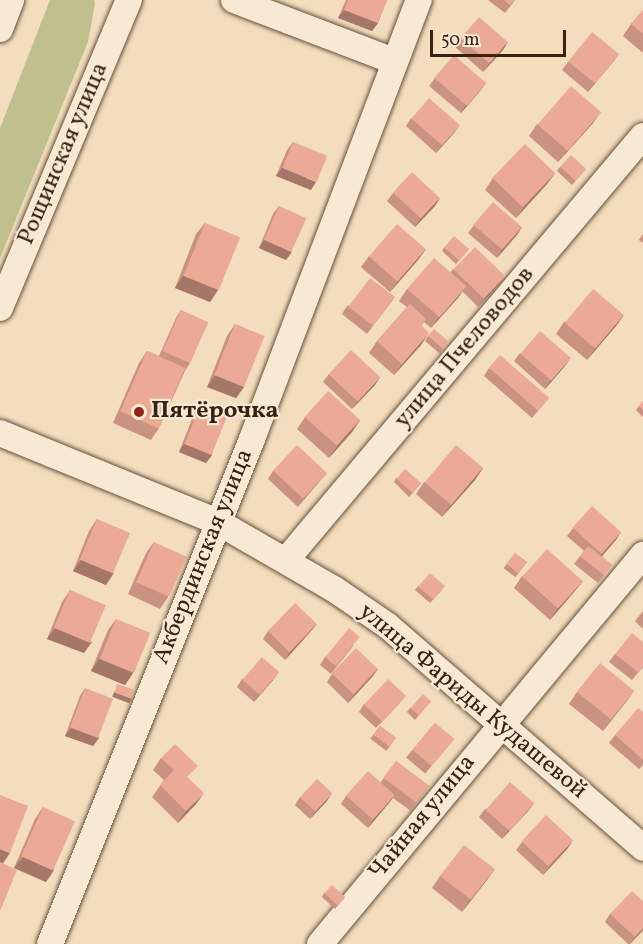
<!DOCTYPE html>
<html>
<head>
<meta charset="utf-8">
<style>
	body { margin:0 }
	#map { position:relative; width:643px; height:944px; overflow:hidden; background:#f3ddbd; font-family:Vollkorn,serif }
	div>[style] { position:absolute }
	.green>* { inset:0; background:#bfc08e }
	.roads { filter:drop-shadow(0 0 2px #67523a) drop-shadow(0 0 2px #67523a) }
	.minor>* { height:26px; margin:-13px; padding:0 13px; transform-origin:13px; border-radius:13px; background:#f7e9d4 }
	.wall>* { inset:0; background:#ca9281; transform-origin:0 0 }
	.shaded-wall>* { inset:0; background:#a47769; transform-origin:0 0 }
	.building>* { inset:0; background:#ebaa96; transform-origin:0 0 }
	.dots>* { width:16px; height:16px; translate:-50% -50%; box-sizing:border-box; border:3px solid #f7e9d4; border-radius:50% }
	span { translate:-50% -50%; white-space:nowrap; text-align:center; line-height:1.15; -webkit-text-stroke:4.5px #f7e9d4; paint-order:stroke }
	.street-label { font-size:24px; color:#38230f }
	.poi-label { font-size:24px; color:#38230f; font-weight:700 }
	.left { translate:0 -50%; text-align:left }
	.scale { position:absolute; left:430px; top:30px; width:136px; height:27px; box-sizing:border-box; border:3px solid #38230f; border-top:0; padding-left:8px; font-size:18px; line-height:21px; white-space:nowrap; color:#38230f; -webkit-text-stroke:4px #f7e9d4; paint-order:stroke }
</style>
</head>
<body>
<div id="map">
	<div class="green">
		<div style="clip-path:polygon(50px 0,94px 0,95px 3px,88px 42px,0 258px,0 128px)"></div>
	</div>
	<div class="roads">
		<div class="minor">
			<div style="left:234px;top:0;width:171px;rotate:20.9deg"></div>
			<div style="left:0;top:29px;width:31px;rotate:-69deg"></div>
			<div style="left:0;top:308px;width:334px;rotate:-67.3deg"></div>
			<div style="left:0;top:433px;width:233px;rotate:22.2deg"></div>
			<div style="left:216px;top:521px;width:136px;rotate:30deg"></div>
			<div style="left:334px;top:589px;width:65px;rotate:34.4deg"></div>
			<div style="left:388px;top:626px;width:338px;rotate:41deg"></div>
			<div style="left:287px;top:559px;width:553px;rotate:-49.92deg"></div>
			<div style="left:50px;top:944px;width:544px;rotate:-68.2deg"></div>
			<div style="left:252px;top:439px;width:470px;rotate:-69.2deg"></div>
			<div style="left:320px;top:944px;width:506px;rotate:-50.3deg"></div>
		</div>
	</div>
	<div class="wall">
		<div style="clip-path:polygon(346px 0,387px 0,378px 23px,372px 31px,338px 18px)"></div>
		<div style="clip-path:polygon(488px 0,515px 0,505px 13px)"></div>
		<div style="clip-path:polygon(643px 10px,643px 53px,623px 36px,631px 24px)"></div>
		<div style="clip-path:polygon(460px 38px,508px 42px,503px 50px,483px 72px,454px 46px)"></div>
		<div style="clip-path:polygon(619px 54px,588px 92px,562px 70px,568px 62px)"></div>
		<div style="clip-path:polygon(435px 78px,486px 83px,480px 91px,461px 113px,429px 86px)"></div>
		<div style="clip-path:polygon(411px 118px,454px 133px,436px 153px,406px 126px)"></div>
		<div style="clip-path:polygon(593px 123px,558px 162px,529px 136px,537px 124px)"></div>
		<div style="clip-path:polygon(293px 142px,311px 190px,276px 176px,287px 150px)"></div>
		<div style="clip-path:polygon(560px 167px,586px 169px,572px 185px,557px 171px)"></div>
		<div style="clip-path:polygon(555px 173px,547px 184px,516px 218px,485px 190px,493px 178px)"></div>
		<div style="clip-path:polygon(393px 193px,440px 198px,435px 206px,415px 227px,387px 201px)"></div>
		<div style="clip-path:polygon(279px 206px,286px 260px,259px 248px,273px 214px)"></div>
		<div style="clip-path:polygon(205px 223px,218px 290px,210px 302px,175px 288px,196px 234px)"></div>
		<div style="clip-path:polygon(474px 225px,522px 227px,497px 258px,468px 233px)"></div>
		<div style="clip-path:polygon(643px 234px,643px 243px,639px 240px)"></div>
		<div style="clip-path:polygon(444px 247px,469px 249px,456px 264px,442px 251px)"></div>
		<div style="clip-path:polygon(426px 249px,418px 260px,390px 292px,361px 267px,369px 256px)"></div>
		<div style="clip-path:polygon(453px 269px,505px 276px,500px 284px,478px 307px,462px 291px,431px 328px,424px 322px,421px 326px,421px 345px,394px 375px,369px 353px,377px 341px,407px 307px,399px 301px,407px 289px,450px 273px)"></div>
		<div style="clip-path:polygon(395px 297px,367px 334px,342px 314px,347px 306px)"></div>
		<div style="clip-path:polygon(181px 310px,190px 363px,185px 371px,159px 428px,151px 440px,113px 423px,139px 363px,147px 351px,159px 356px,176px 318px)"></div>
		<div style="clip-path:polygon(624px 315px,616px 326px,587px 360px,556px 334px,564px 322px)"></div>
		<div style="clip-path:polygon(235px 324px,244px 387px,236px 398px,207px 387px,227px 336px)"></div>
		<div style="clip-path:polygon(428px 336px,449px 342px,440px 354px,425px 341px)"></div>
		<div style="clip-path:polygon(520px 353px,565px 366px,545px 389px,514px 361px)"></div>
		<div style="clip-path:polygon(489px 368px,549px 398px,532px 418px,484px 376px)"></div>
		<div style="clip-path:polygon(329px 374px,380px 377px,375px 385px,352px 409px,323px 382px)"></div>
		<div style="clip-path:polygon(643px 401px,643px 417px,636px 410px)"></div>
		<div style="clip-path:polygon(200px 406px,212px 455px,206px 463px,179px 452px,194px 414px)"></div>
		<div style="clip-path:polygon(305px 417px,360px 420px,352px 432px,329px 458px,297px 429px)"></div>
		<div style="clip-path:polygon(483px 468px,475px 480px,442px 517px,416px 494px,424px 482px)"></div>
		<div style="clip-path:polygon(273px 471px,327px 473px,321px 480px,298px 507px,268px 479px)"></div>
		<div style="clip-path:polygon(396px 478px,421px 483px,409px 497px,394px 482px)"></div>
		<div style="clip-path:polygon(97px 519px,106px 585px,73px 571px,89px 531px)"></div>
		<div style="clip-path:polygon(573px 528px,621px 532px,601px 556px,612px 565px,598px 583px,574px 564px,584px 551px,567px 536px)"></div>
		<div style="clip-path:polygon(154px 542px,168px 597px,160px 609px,128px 594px,146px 553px)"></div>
		<div style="left:515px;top:553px;width:15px;height:19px;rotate:37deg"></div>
		<div style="clip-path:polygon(522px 576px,583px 581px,574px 592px,550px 620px,514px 588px)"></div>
		<div style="clip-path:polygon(418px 586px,442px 590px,430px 603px,415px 590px)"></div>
		<div style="clip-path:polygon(70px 590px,84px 653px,47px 639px,62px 602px)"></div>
		<div style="clip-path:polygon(643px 611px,643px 629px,635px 621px)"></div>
		<div style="clip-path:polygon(116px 619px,133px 673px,125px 685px,91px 671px,108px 630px)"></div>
		<div style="clip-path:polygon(317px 624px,311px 631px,285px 660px,263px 639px,268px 631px)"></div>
		<div style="clip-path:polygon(643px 642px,643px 667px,632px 680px,609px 662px,615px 654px)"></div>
		<div style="clip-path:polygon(354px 645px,331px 674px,320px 665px,325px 657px)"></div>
		<div style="clip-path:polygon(378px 669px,372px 677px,348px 703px,327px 682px,332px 674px)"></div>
		<div style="clip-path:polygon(242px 679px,273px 680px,254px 702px,237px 687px)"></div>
		<div style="clip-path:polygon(85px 688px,99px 738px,93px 746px,65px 736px,80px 696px)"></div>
		<div style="clip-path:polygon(634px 691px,603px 731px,569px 704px,577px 692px)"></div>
		<div style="clip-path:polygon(431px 701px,415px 720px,407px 712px,410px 708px)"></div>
		<div style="clip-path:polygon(400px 703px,376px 728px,359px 712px,364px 704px)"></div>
		<div style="clip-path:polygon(643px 712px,643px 765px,639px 769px,609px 743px,615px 735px)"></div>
		<div style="left:435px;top:723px;width:25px;height:45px;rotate:40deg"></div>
		<div style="left:380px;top:726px;width:20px;height:16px;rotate:37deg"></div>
		<div style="clip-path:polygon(161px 758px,189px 779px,196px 804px,178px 823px,152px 797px,164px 780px,153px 770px)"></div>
		<div style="clip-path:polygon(396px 761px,429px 786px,411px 811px,393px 798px,368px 828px,341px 804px,346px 796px,381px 782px)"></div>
		<div style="clip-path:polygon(300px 797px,327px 801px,310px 819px,295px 805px)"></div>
		<div style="clip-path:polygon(534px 803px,528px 811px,502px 839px,479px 817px,485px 809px)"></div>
		<div style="clip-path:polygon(43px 807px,54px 870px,46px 882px,14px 868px,35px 819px)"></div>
		<div style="clip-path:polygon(522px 842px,568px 848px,543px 875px,516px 850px)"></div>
		<div style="clip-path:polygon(495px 869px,462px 912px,432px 888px,440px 876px)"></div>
		<div style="clip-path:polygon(324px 893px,345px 897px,335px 909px,322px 897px)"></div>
		<div style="clip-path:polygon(643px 901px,643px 930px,630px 944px,628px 944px,605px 922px,610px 914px)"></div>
	</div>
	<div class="shaded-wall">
		<div style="clip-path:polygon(344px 10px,378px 23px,372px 31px,338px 18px)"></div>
		<div style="clip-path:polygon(508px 42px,503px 50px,483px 72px,489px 64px)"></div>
		<div style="clip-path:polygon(619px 54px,613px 62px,588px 92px,594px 84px)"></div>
		<div style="clip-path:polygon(486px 83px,480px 91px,461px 113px,466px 105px)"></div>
		<div style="clip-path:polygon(601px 112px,593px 123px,558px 162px,567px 151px)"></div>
		<div style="clip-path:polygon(460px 125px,454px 133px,436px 153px,442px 145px)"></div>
		<div style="clip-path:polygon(282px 168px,316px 182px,311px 190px,276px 176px)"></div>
		<div style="clip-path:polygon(555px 173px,547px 184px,516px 218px,524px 207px)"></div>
		<div style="clip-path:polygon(440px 198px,435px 206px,415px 227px,420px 219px)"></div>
		<div style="clip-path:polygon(522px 227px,517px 235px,497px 258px,502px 250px)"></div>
		<div style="clip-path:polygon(264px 240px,292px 252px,286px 260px,259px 248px)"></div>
		<div style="clip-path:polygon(426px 249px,418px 260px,390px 292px,398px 281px)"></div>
		<div style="clip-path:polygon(183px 276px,218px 290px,210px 302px,175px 288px)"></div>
		<div style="clip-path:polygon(505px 276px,500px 284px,478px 307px,484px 299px)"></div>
		<div style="clip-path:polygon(466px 286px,458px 298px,431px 328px,439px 317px)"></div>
		<div style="clip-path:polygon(624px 315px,616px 326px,587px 360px,595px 349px)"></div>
		<div style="clip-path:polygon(429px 333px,421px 345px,394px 375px,402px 364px)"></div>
		<div style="clip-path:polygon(571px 358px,565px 366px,545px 389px,550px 381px)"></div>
		<div style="clip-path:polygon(215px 375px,244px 387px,236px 398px,207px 387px)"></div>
		<div style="clip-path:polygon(380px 377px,375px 385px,352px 409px,358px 401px)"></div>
		<div style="clip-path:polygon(360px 420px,352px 432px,329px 458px,337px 446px)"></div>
		<div style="clip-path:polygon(184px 444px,212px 455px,206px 463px,179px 452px)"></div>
		<div style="clip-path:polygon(483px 468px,475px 480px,442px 517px,451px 505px)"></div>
		<div style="clip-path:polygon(621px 532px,616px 540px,597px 562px,602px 554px)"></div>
		<div style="clip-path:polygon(81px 560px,114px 573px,106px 585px,73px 571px)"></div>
		<div style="clip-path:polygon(583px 581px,574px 592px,550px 620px,558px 608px)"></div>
		<div style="clip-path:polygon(317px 624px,311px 631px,285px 660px,290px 652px)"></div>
		<div style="clip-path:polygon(55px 628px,92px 642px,84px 653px,47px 639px)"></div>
		<div style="clip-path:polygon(99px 659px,133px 673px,125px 685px,91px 671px)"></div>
		<div style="clip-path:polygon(378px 669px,372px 677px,348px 703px,354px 695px)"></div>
		<div style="clip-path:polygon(279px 672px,273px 680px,254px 702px,260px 694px)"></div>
		<div style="clip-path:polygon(634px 691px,626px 702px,603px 731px,611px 720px)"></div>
		<div style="left:114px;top:692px;width:19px;height:5px;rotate:21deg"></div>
		<div style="clip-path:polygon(71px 728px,99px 738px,93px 746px,65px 736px)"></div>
		<div style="clip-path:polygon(204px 793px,196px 804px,178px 823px,186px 811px)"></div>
		<div style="clip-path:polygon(332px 793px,327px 801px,310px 819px,316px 811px)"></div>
		<div style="clip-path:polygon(395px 795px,389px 803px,368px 828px,373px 820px)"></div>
		<div style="clip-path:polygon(534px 803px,528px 811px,502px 839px,508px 831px)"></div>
		<div style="clip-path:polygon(573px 840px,568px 848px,543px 875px,549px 867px)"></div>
		<div style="clip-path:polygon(0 849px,10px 853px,2px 865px,0 864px)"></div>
		<div style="clip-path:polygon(23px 857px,54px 870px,46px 882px,14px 868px)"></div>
		<div style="clip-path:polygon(495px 869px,487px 880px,462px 912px,470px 900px)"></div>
		<div style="clip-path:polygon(643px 928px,643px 930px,630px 944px,635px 937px)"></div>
	</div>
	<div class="building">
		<div style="clip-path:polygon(348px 0,387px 0,378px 23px,344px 10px)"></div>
		<div style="clip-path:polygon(504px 0,514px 0,510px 5px)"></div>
		<div style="clip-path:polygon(643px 10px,643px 34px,631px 24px)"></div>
		<div style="left:479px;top:17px;width:38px;height:28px;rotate:41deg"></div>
		<div style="left:592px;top:32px;width:35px;height:38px;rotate:39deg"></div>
		<div style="left:454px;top:55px;width:43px;height:30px;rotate:41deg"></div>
		<div style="left:571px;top:86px;width:40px;height:51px;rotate:41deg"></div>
		<div style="left:429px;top:98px;width:41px;height:27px;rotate:41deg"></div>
		<div style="left:293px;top:142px;width:37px;height:28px;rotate:22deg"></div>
		<div style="left:525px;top:144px;width:42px;height:47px;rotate:44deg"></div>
		<div style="left:571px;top:155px;width:21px;height:16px;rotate:43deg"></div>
		<div style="left:412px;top:172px;width:38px;height:28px;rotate:43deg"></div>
		<div style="left:493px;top:202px;width:38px;height:30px;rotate:41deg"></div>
		<div style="left:279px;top:206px;width:30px;height:37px;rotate:24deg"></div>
		<div style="left:205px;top:223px;width:38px;height:57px;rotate:22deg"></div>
		<div style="left:397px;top:224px;width:38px;height:43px;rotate:41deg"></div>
		<div style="left:454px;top:236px;width:20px;height:15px;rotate:41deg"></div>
		<div style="left:475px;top:247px;width:42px;height:31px;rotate:44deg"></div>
		<div style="left:434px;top:258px;width:43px;height:41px;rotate:41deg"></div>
		<div style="left:370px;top:278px;width:31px;height:36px;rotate:37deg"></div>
		<div style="left:593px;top:289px;width:40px;height:44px;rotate:40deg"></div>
		<div style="clip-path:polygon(410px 304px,426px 319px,421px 325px,429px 333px,402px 364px,377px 341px)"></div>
		<div style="left:181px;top:310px;width:30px;height:45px;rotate:24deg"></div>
		<div style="left:235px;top:324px;width:32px;height:55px;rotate:22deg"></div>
		<div style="left:434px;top:329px;width:20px;height:9px;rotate:41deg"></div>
		<div style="left:540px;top:331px;width:41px;height:30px;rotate:41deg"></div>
		<div style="left:351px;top:350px;width:40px;height:33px;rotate:43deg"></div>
		<div style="left:147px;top:351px;width:42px;height:66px;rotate:24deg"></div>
		<div style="left:500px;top:355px;width:65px;height:17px;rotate:41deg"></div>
		<div style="left:328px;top:391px;width:43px;height:35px;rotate:42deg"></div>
		<div style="clip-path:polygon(643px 401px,643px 410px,639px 406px)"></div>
		<div style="left:200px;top:406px;width:29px;height:41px;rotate:22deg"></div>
		<div style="left:297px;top:445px;width:41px;height:35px;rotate:43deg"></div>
		<div style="left:456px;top:445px;width:35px;height:49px;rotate:40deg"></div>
		<div style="left:405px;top:469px;width:21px;height:13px;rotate:41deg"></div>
		<div style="left:592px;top:506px;width:39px;height:29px;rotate:42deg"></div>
		<div style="left:97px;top:519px;width:36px;height:44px;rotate:23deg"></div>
		<div style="left:154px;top:542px;width:36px;height:44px;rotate:24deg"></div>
		<div style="left:588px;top:546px;width:31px;height:13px;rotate:38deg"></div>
		<div style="left:547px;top:549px;width:48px;height:37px;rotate:42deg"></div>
		<div style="left:515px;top:553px;width:15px;height:14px;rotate:37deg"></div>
		<div style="left:430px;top:573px;width:20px;height:18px;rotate:41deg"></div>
		<div style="left:70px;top:590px;width:39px;height:41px;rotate:23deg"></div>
		<div style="left:295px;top:603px;width:30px;height:39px;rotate:44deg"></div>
		<div style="left:116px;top:619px;width:37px;height:43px;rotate:22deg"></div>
		<div style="left:349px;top:628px;width:14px;height:38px;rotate:39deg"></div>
		<div style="clip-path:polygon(632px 633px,643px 642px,643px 666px,638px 672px,615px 654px)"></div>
		<div style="left:356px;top:648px;width:30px;height:35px;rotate:44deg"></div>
		<div style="left:262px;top:657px;width:23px;height:30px;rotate:41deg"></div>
		<div style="left:600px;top:663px;width:44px;height:37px;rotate:39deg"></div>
		<div style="left:388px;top:679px;width:25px;height:35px;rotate:43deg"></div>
		<div style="left:117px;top:684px;width:18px;height:9px;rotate:19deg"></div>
		<div style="left:85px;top:688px;width:30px;height:42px;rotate:21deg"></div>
		<div style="left:423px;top:694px;width:11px;height:19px;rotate:41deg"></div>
		<div style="clip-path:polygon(638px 708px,643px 712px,643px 760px,615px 735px)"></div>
		<div style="left:435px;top:723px;width:25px;height:35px;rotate:40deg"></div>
		<div style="left:380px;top:726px;width:20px;height:11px;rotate:37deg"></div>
		<div style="clip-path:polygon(175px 744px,198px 766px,187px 777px,204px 793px,186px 811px,160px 785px,174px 770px,161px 758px)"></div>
		<div style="left:396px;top:761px;width:41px;height:21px;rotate:37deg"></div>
		<div style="left:368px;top:771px;width:36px;height:33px;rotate:42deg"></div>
		<div style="left:317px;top:779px;width:21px;height:25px;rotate:43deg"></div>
		<div style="left:510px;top:782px;width:32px;height:37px;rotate:41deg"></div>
		<div style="clip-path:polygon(0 795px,28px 806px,10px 853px,0 849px)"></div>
		<div style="left:43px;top:807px;width:35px;height:54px;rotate:24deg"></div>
		<div style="left:546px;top:815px;width:37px;height:36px;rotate:43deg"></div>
		<div style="left:464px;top:845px;width:39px;height:39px;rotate:38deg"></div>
		<div style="clip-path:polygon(0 862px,17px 870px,0 911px)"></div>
		<div style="left:332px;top:885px;width:18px;height:11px;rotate:43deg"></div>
		<div style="clip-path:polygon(632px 891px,643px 901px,643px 928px,635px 937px,610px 914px)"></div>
	</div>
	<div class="dots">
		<div style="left:139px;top:412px;background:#8f2418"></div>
	</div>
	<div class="street-label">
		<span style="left:64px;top:154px;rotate:-67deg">Рощинская улица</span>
		<span style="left:465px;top:348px;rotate:-50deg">улица Пчеловодов</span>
		<span style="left:204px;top:557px;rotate:-68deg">Акбердинская улица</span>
		<span style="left:472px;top:702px;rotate:40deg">улица Фариды Кудашевой</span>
		<span style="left:423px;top:818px;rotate:-51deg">Чайная улица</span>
	</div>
	<div class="poi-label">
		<span class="left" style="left:151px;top:412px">Пятёрочка</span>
	</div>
	<div class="scale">50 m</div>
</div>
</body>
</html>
